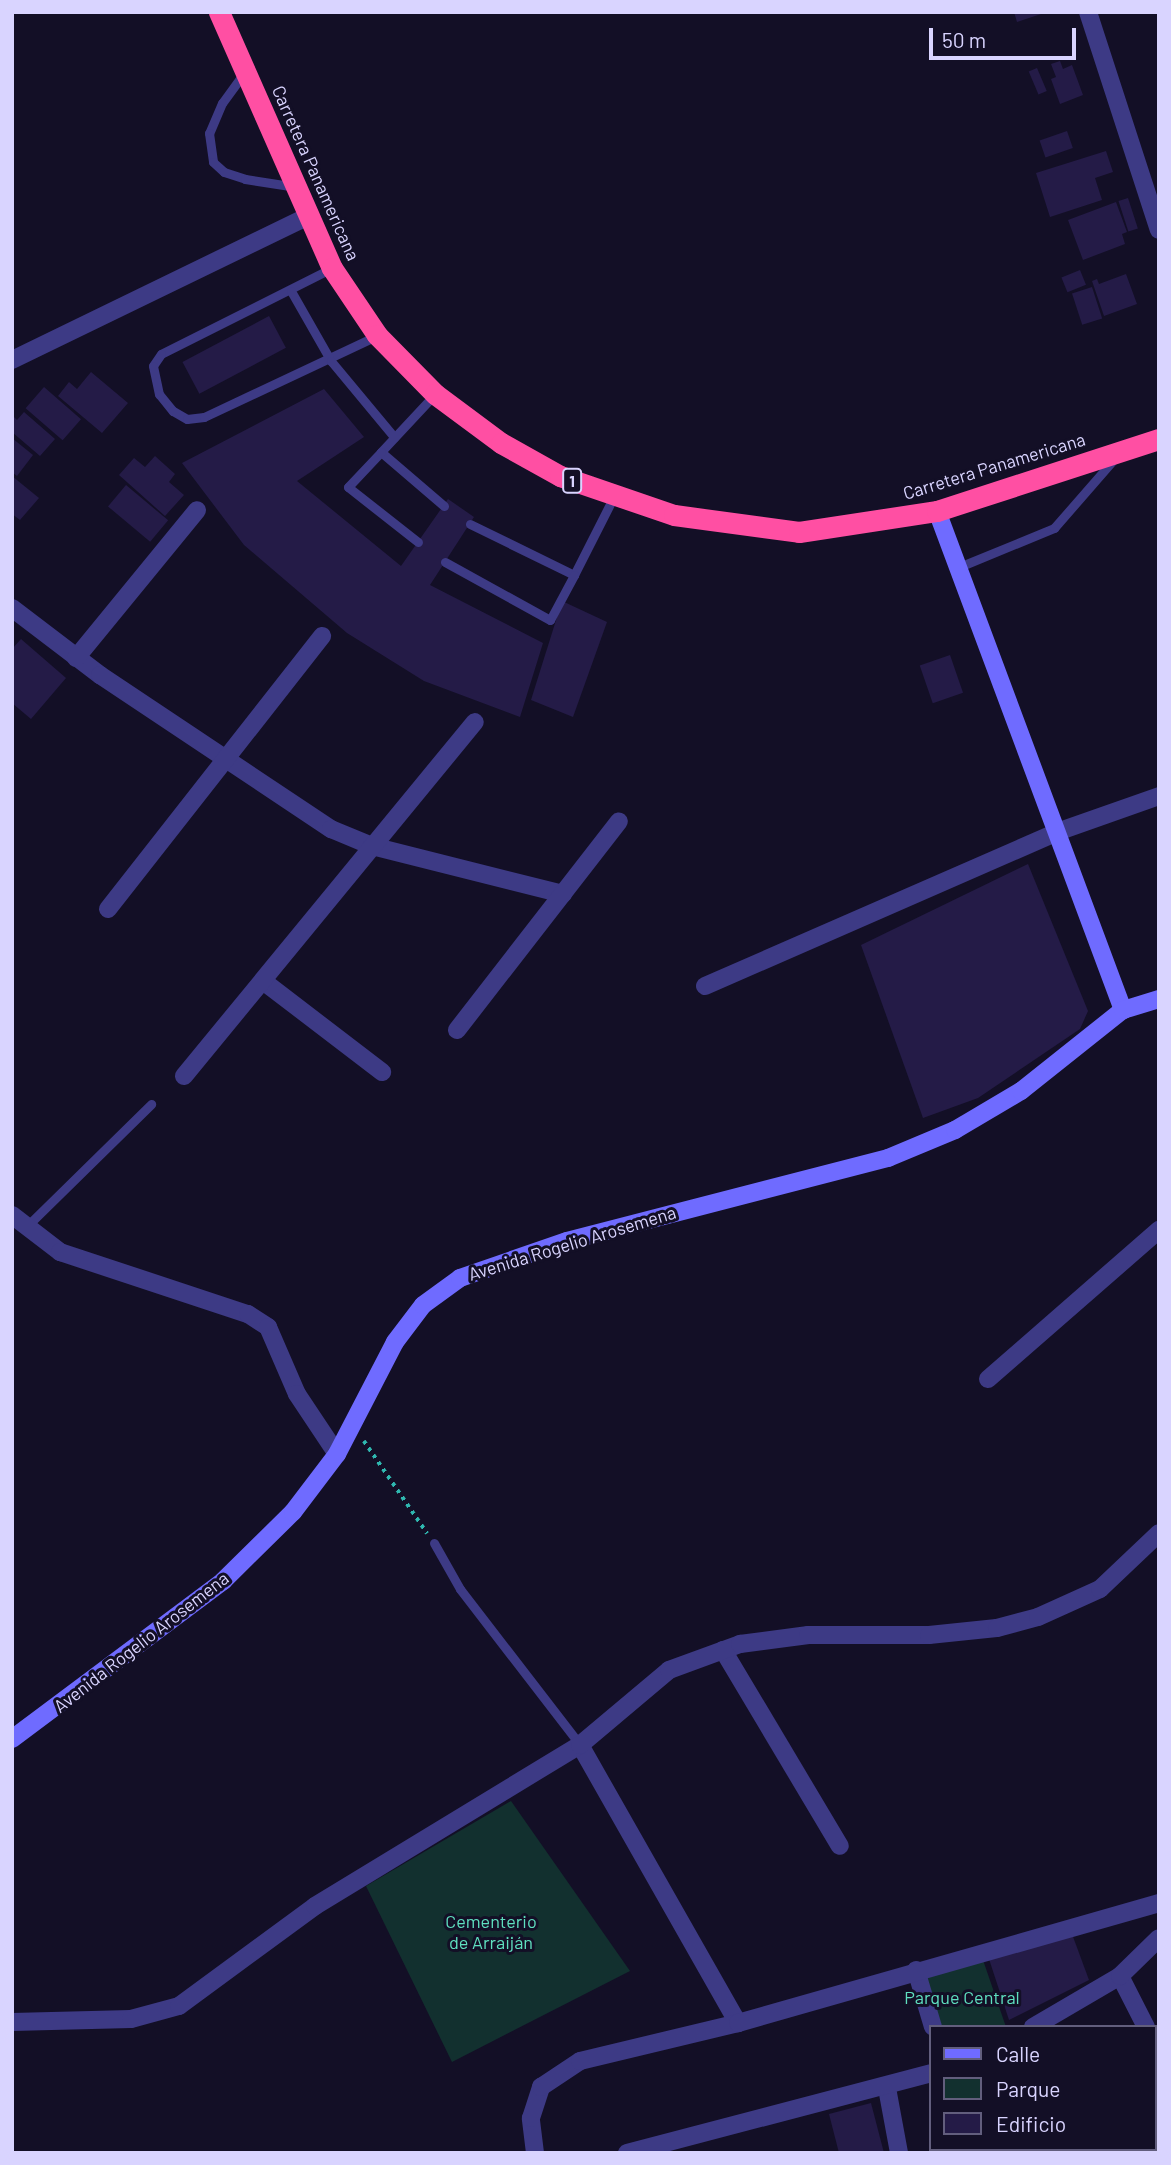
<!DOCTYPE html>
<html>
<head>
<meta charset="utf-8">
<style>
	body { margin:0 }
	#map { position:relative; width:1171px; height:2165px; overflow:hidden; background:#130f26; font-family:Barlow,sans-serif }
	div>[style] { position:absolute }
	.green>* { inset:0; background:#12302f }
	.building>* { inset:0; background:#241b47; transform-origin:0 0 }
	.path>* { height:3.5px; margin-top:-1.75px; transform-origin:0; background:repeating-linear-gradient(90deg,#2fb8b0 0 3.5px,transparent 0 8.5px) }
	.lane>* { height:9px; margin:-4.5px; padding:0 4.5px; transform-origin:4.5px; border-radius:4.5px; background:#3d3a85 }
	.street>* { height:18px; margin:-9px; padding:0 9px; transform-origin:9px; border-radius:9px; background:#3d3a85 }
	.secondary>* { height:18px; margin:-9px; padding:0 9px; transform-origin:9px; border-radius:9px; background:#6f6bff }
	.highway>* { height:21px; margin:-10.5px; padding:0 10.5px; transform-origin:10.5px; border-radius:10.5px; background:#ff4fa3 }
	span { translate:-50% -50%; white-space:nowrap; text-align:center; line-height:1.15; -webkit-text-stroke:6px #130f26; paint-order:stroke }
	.shield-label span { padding:2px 5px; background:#130f26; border:2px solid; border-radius:5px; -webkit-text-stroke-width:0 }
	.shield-label { font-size:16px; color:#d9d4ff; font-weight:700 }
	.street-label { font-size:18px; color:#d9d4ff }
	.park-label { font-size:18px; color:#5fe0c0 }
	.frame { position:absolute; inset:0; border:14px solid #d9d4ff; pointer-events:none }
	.legend { position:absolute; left:929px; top:2025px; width:228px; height:126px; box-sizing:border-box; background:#130f26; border:2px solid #625e7d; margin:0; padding:9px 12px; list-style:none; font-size:21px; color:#d9d4ff }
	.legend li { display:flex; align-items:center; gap:14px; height:35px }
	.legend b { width:35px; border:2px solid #625e7d }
	.scale { position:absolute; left:929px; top:28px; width:147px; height:32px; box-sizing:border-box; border:4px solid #d9d4ff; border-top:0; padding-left:9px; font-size:21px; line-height:24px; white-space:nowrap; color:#d9d4ff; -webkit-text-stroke:5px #130f26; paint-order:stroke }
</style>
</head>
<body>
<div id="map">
	<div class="green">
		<div style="clip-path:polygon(511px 1801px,630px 1971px,452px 2062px,366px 1886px)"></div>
		<div style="clip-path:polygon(983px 1960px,1006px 2027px,931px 2027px,916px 1981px)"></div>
	</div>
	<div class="building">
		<div style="clip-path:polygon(1014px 12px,1044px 12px,1044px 13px,1017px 22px)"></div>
		<div style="clip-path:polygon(1060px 61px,1063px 69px,1072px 65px,1083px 95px,1060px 104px,1051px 79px,1056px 77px,1051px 64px)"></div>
		<div style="left:1037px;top:68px;width:25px;height:9px;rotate:67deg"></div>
		<div style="left:1067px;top:131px;width:18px;height:29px;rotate:71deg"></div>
		<div style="clip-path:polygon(1106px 151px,1113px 172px,1095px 178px,1102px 200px,1050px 217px,1036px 173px)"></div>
		<div style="left:1128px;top:198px;width:32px;height:10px;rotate:72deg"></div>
		<div style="clip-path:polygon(1116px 202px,1127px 232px,1122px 234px,1125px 244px,1083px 260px,1068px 220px)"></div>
		<div style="left:1080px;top:270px;width:16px;height:20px;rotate:68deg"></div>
		<div style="clip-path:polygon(1126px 274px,1137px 304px,1104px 316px,1092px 281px,1097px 279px,1099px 284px)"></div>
		<div style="left:1092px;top:287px;width:33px;height:21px;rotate:72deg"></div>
		<div style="left:269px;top:316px;width:36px;height:98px;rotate:62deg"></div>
		<div style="clip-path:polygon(91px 372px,128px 403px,102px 433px,58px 396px,69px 382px,77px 389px)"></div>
		<div style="left:44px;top:387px;width:49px;height:28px;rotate:41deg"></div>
		<div style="clip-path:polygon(324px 389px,364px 437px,297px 481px,401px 566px,448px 499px,474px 517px,430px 585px,543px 643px,520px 717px,424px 681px,347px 633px,244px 545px,182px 463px)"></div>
		<div style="clip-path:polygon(24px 412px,55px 439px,40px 456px,12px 432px,12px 415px,17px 420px)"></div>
		<div style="clip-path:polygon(12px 438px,33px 455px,17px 476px,12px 472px)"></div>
		<div style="clip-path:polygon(155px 456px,175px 474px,169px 482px,184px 495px,165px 516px,119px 475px,134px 458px,145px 467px)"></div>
		<div style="clip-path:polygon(12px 476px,39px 498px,20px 520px,12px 514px)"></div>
		<div style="left:126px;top:485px;width:55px;height:28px;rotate:40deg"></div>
		<div style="clip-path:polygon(562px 601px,607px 622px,573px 717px,531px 700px)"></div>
		<div style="clip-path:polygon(21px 639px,66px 678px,31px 719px,12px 703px,12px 649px)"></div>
		<div style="left:950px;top:655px;width:40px;height:32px;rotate:71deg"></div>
		<div style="clip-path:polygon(1028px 864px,1088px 1011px,1080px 1029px,978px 1098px,923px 1118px,861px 945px)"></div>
		<div style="clip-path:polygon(1072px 1934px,1089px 1980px,1009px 2020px,989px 1959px)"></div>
		<div style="clip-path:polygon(871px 2103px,884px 2153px,839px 2153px,829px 2114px)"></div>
	</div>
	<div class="path">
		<div style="left:364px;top:1441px;width:112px;rotate:55.6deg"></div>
	</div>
	<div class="lane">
		<div style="left:244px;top:73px;width:37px;rotate:126deg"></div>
		<div style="left:222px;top:103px;width:33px;rotate:113deg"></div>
		<div style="left:209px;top:133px;width:29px;rotate:82deg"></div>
		<div style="left:213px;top:162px;width:15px;rotate:42deg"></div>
		<div style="left:224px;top:172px;width:22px;rotate:18deg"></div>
		<div style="left:245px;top:179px;width:52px;rotate:8.9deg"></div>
		<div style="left:332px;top:268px;width:191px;rotate:153.3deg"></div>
		<div style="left:161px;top:354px;width:14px;rotate:124deg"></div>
		<div style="left:153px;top:366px;width:29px;rotate:78deg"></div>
		<div style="left:159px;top:394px;width:22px;rotate:51deg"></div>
		<div style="left:173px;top:411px;width:16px;rotate:30deg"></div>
		<div style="left:187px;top:419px;width:17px;rotate:-7deg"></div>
		<div style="left:204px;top:417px;width:190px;rotate:-25.2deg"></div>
		<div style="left:291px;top:291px;width:81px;rotate:60.3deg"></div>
		<div style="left:331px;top:361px;width:99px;rotate:50.3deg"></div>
		<div style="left:435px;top:394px;width:79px;rotate:133deg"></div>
		<div style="left:381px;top:452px;width:83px;rotate:40.6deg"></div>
		<div style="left:381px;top:452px;width:48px;rotate:133.3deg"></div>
		<div style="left:348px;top:487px;width:89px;rotate:38.2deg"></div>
		<div style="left:470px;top:524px;width:116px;rotate:26.1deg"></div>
		<div style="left:574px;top:575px;width:86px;rotate:-63.1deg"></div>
		<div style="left:445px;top:562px;width:120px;rotate:28.9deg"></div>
		<div style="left:550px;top:620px;width:51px;rotate:-61.9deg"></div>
		<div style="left:959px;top:567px;width:103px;rotate:-22.3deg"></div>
		<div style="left:1054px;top:528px;width:94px;rotate:-48.9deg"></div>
		<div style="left:25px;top:1228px;width:177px;rotate:-44.5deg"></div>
		<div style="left:434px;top:1543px;width:53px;rotate:60.5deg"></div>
		<div style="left:460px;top:1589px;width:197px;rotate:52.4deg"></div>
	</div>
	<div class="street">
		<div style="left:1088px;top:12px;width:229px;rotate:72deg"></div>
		<div style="left:12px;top:360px;width:330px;rotate:-25.9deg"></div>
		<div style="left:12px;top:608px;width:111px;rotate:37.3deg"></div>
		<div style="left:100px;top:675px;width:278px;rotate:33.7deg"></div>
		<div style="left:331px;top:829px;width:44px;rotate:22.5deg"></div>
		<div style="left:372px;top:846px;width:197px;rotate:14.1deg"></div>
		<div style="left:76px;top:658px;width:191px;rotate:-50.7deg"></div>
		<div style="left:108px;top:909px;width:347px;rotate:-51.9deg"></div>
		<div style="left:263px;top:981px;width:150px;rotate:37.4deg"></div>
		<div style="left:705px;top:986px;width:384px;rotate:-23.6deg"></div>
		<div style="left:1057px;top:832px;width:108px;rotate:-19.4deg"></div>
		<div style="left:457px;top:1030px;width:264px;rotate:-52.2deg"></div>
		<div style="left:184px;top:1076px;width:458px;rotate:-50.6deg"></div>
		<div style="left:12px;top:1215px;width:61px;rotate:37.6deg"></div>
		<div style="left:60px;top:1252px;width:198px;rotate:18.3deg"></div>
		<div style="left:248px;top:1314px;width:24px;rotate:33deg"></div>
		<div style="left:268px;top:1327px;width:73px;rotate:66.6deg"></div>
		<div style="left:297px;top:1394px;width:72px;rotate:56.3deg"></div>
		<div style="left:988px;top:1379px;width:227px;rotate:-41.1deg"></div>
		<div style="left:723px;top:1650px;width:228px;rotate:59.2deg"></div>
		<div style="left:580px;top:1745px;width:320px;rotate:60.4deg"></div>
		<div style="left:916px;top:1970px;width:59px;rotate:73.4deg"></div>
		<div style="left:1120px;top:1976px;width:57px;rotate:63deg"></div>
		<div style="left:12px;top:2022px;width:119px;rotate:-1.4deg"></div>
		<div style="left:131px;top:2019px;width:50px;rotate:-15.2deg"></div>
		<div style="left:179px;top:2006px;width:169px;rotate:-36.3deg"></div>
		<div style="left:315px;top:1906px;width:310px;rotate:-31.3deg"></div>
		<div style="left:580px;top:1745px;width:116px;rotate:-40.1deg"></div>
		<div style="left:669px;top:1670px;width:76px;rotate:-20.1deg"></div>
		<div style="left:740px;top:1644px;width:69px;rotate:-7.5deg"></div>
		<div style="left:808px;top:1635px;width:121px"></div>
		<div style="left:929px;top:1635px;width:68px;rotate:-5.9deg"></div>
		<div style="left:997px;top:1628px;width:42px;rotate:-15deg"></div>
		<div style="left:1038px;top:1617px;width:68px;rotate:-24.3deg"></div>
		<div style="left:1100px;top:1589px;width:81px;rotate:-43.5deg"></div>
		<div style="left:1033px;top:2027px;width:101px;rotate:-30.4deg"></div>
		<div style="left:1120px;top:1976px;width:54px;rotate:-44.3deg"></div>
		<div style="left:1155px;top:2044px;width:8px;rotate:60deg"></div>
		<div style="left:887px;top:2088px;width:66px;rotate:79.5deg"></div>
		<div style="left:1155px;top:2098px;width:4px;rotate:-14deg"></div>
		<div style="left:535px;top:2153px;width:35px;rotate:-97deg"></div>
		<div style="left:531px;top:2118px;width:33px;rotate:-72deg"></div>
		<div style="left:541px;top:2087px;width:47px;rotate:-33.7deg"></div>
		<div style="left:580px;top:2061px;width:163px;rotate:-13.5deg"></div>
		<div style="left:738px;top:2023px;width:438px;rotate:-15.9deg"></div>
		<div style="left:627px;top:2153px;width:314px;rotate:-14.7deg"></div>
		<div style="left:994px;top:2153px;width:12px;rotate:-20deg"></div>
	</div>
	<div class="secondary">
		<div style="left:937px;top:511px;width:533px;rotate:69.56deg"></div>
		<div style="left:12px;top:1739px;width:264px;rotate:-36.8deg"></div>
		<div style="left:223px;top:1581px;width:98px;rotate:-44.6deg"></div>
		<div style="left:293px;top:1512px;width:73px;rotate:-52.8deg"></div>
		<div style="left:337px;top:1454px;width:126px;rotate:-62.6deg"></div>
		<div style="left:395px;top:1342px;width:46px;rotate:-52.9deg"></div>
		<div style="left:423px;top:1305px;width:46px;rotate:-36.1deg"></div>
		<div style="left:460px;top:1278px;width:113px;rotate:-19.1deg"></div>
		<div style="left:567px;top:1241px;width:332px;rotate:-14.5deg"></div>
		<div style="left:888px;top:1158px;width:73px;rotate:-22.7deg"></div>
		<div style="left:955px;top:1130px;width:77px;rotate:-30.6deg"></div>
		<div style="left:1021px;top:1091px;width:130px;rotate:-38.5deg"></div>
		<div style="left:1123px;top:1010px;width:38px;rotate:-17deg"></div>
	</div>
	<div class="highway">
		<div style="left:219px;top:12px;width:280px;rotate:66.2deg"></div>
		<div style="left:332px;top:268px;width:81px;rotate:56.1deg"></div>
		<div style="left:377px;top:335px;width:83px;rotate:45.5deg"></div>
		<div style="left:435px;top:394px;width:82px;rotate:36.6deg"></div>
		<div style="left:501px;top:443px;width:68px;rotate:29.2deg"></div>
		<div style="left:560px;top:476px;width:120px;rotate:18.9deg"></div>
		<div style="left:674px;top:515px;width:126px;rotate:7.7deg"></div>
		<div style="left:799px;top:532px;width:140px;rotate:-8.7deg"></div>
		<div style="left:937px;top:511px;width:233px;rotate:-18deg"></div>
	</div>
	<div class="shield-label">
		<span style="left:572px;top:481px">1</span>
	</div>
	<div class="street-label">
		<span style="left:316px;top:173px;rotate:66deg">Carretera Panamericana</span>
		<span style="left:994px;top:466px;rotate:-17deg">Carretera Panamericana</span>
		<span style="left:572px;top:1243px;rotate:-17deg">Avenida Rogelio Arosemena</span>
		<span style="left:141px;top:1642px;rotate:-38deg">Avenida Rogelio Arosemena</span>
	</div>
	<div class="park-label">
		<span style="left:491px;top:1932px">Cementerio<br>de Arraiján</span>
		<span style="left:962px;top:1997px">Parque Central</span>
	</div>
	<div class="frame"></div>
	<ul class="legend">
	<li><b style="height:9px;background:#6f6bff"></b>Calle</li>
	<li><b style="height:19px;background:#12302f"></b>Parque</li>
	<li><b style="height:19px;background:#241b47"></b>Edificio</li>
	</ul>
	<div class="scale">50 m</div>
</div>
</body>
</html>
